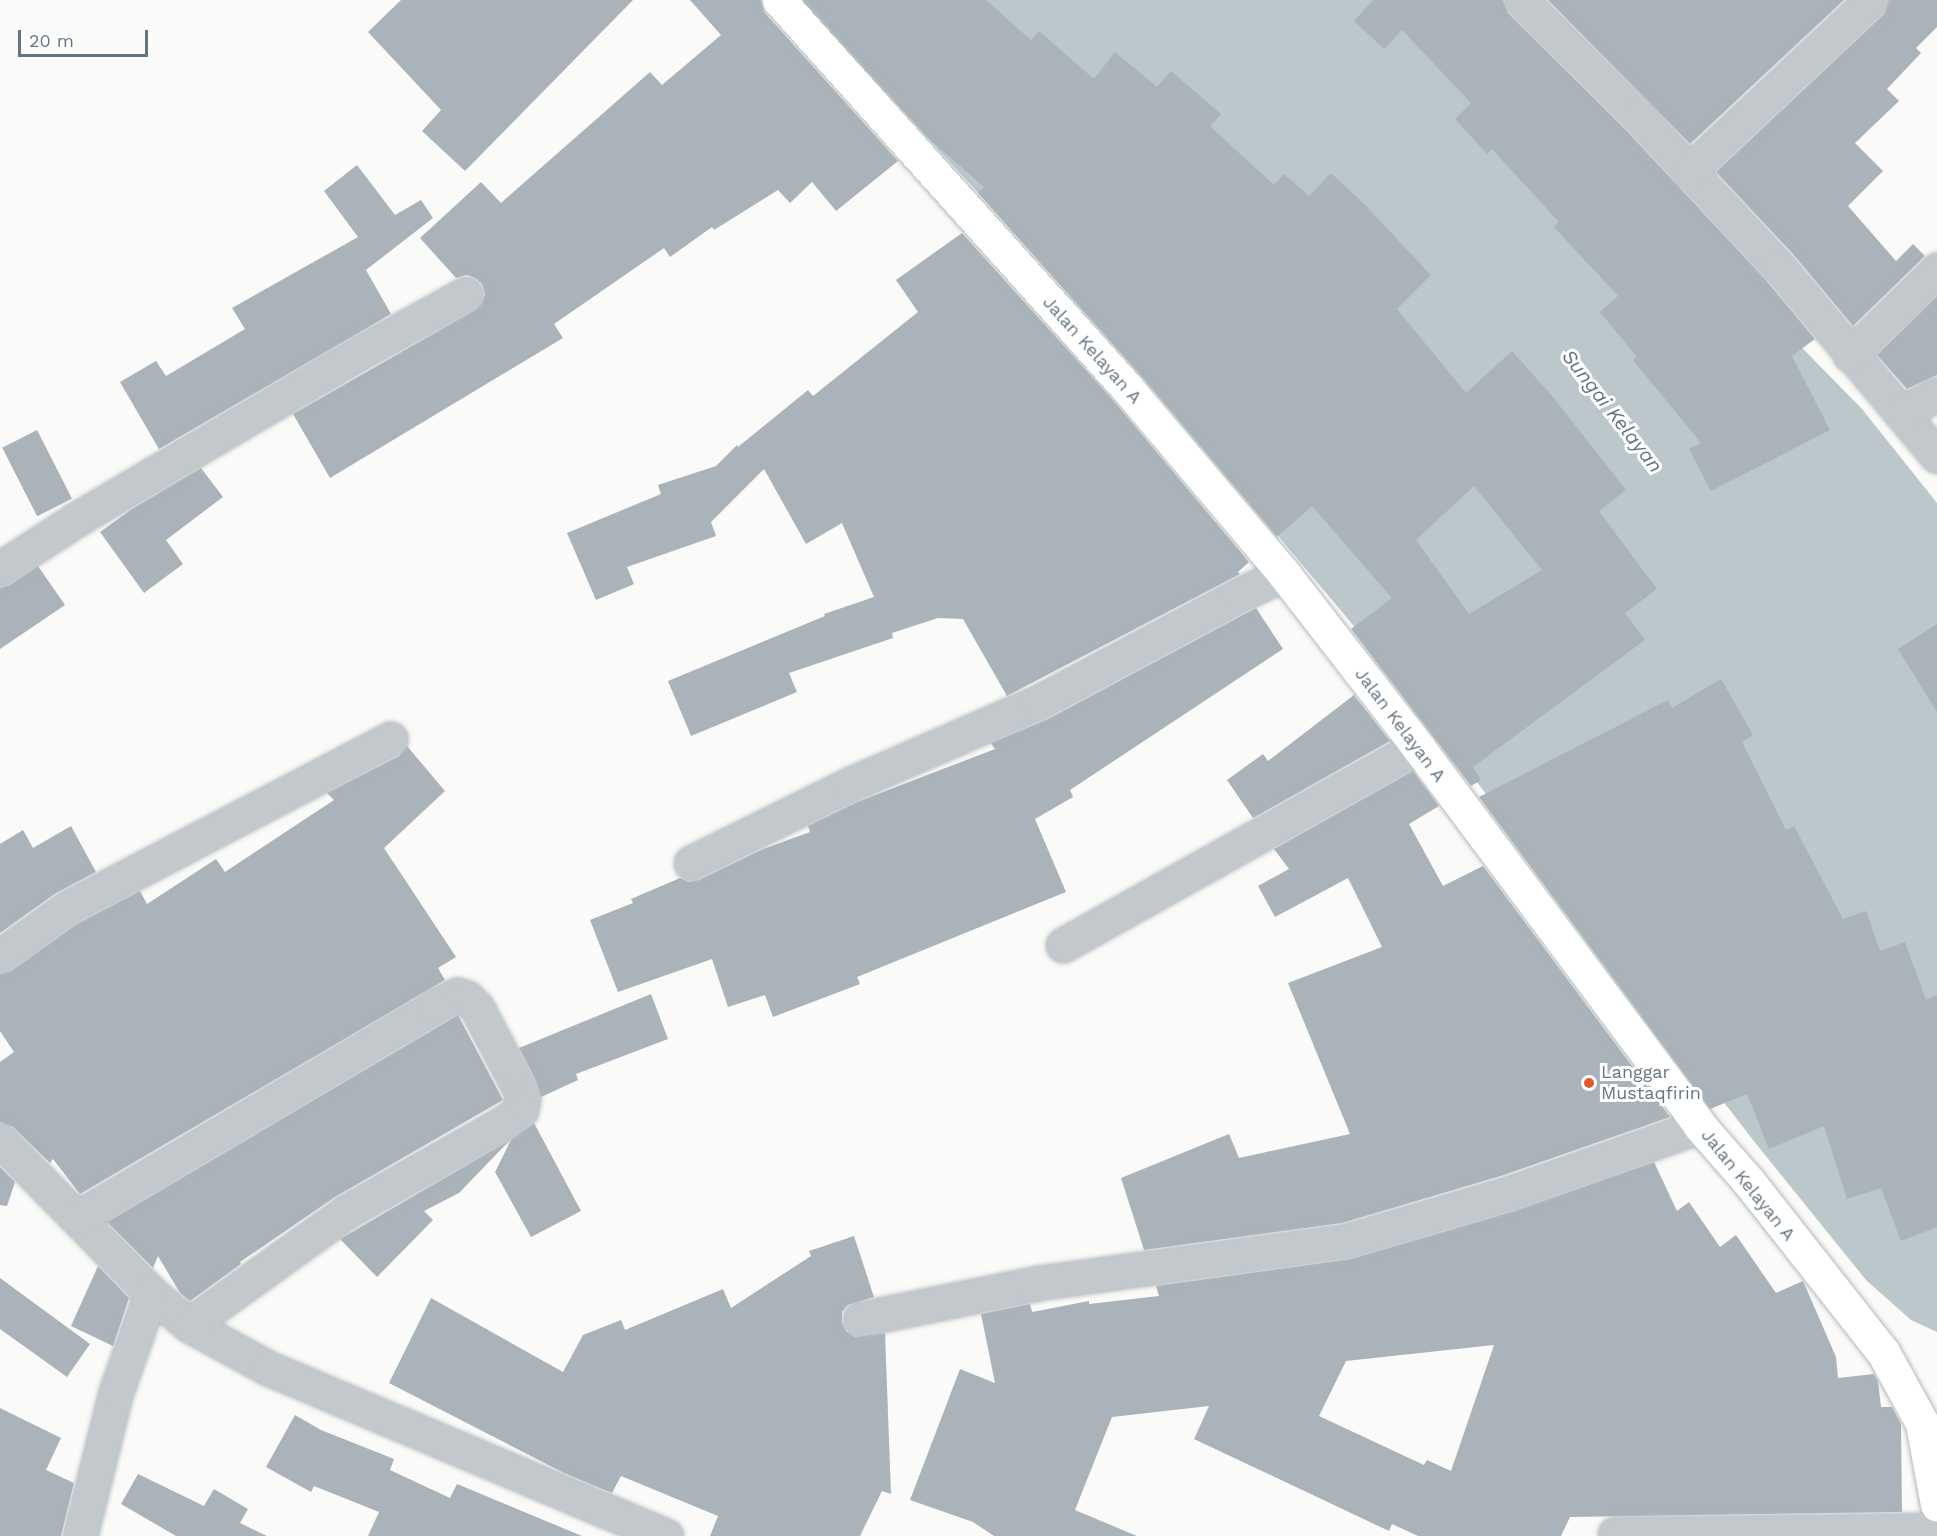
<!DOCTYPE html>
<html>
<head>
<meta charset="utf-8">
<style>
	body { margin:0 }
	#map { position:relative; width:1937px; height:1536px; overflow:hidden; background:#fafaf8; font-family:"Work Sans",sans-serif }
	div>[style] { position:absolute }
	.water>* { inset:0; background:#bbc7cb }
	.building>* { inset:0; background:#aab3b9; transform-origin:0 0 }
	.roads { filter:drop-shadow(0 0 2px #b3babf) drop-shadow(0 0 2px #b3babf) }
	.street>* { height:33px; margin:-16.5px; padding:0 16.5px; transform-origin:16.5px; border-radius:16.5px; background:#c3c8cc }
	.secondary>* { height:33px; margin:-16.5px; padding:0 16.5px; transform-origin:16.5px; border-radius:16.5px; background:#fff }
	.dots>* { width:16px; height:16px; translate:-50% -50%; box-sizing:border-box; border:3px solid #fff; border-radius:50% }
	span { translate:-50% -50%; white-space:nowrap; text-align:center; line-height:1.15; -webkit-text-stroke:6px #fff; paint-order:stroke }
	.street-label { font-size:18px; color:#657683 }
	.poi-label { font-size:18px; color:#657683 }
	.left { translate:0 -50%; text-align:left }
	.water-label { font-size:20px; color:#60757c; font-style:italic }
	.scale { position:absolute; left:18px; top:30px; width:130px; height:27px; box-sizing:border-box; border:3px solid #657683; border-top:0; padding-left:8px; font-size:18px; line-height:21px; white-space:nowrap; color:#657683; -webkit-text-stroke:4px #fff; paint-order:stroke }
</style>
</head>
<body>
<div id="map">
	<div class="water">
		<div style="clip-path:polygon(800px 0,1461px 0,1862px 409px,1937px 503px,1937px 1332px,1911px 1320px,1866px 1280px,1753px 1140px,1385px 663px,1106px 331px)"></div>
	</div>
	<div class="building">
		<div style="clip-path:polygon(401px 0,633px 0,465px 171px,422px 131px,441px 110px,368px 32px)"></div>
		<div style="clip-path:polygon(690px 0,761px 0,765px 13px,898px 161px,836px 211px,812px 182px,790px 203px,778px 190px,714px 230px,712px 227px,670px 257px,664px 248px,554px 324px,563px 338px,330px 478px,293px 414px,475px 310px,482px 303px,485px 294px,482px 284px,475px 278px,467px 275px,456px 278px,420px 238px,481px 182px,501px 203px,650px 72px,662px 85px,721px 35px)"></div>
		<div style="clip-path:polygon(evenodd,804px 0,986px 0,1031px 40px,1039px 31px,1094px 79px,1115px 52px,1157px 87px,1171px 71px,1221px 114px,1210px 126px,1274px 185px,1284px 174px,1309px 196px,1331px 173px,1364px 204px,1431px 275px,1397px 309px,1466px 393px,1512px 351px,1553px 397px,1626px 490px,1599px 511px,1657px 589px,1625px 613px,1645px 640px,1473px 767px,1481px 780px,1471px 786px,1351px 629px,1392px 598px,1312px 506px,1277px 537px,1141px 376px,978px 193px,984px 187px,928px 138px,804px 0,1474px 486px,1542px 570px,1469px 614px,1416px 540px,1474px 486px)"></div>
		<div style="clip-path:polygon(1373px 0,1503px 0,1508px 13px,1625px 129px,1765px 279px,1815px 339px,1792px 356px,1830px 430px,1711px 491px,1689px 449px,1701px 443px,1633px 360px,1637px 357px,1600px 312px,1618px 296px,1554px 227px,1559px 222px,1492px 149px,1487px 154px,1455px 119px,1471px 103px,1402px 30px,1384px 49px,1354px 21px)"></div>
		<div style="clip-path:polygon(1548px 0,1844px 0,1690px 144px)"></div>
		<div style="clip-path:polygon(1889px 0,1937px 0,1937px 27px,1916px 48px,1921px 53px,1887px 89px,1899px 101px,1855px 143px,1883px 171px,1848px 206px,1896px 261px,1913px 244px,1925px 256px,1853px 326px,1793px 254px,1716px 172px,1884px 14px)"></div>
		<div style="clip-path:polygon(357px 165px,395px 215px,421px 200px,433px 218px,366px 270px,391px 314px,159px 449px,120px 382px,156px 361px,166px 376px,245px 329px,232px 308px,358px 237px,324px 191px)"></div>
		<div style="clip-path:polygon(962px 233px,1113px 400px,1249px 562px,1238px 572px,1240px 574px,1007px 696px,963px 619px,938px 618px,892px 633px,893px 638px,789px 673px,797px 692px,691px 736px,668px 681px,825px 616px,824px 614px,874px 597px,842px 523px,806px 544px,764px 469px,711px 522px,716px 536px,627px 567px,634px 584px,596px 600px,567px 533px,661px 494px,658px 485px,716px 466px,737px 445px,738px 447px,808px 390px,813px 396px,918px 312px,896px 280px)"></div>
		<div style="clip-path:polygon(1937px 296px,1937px 375px,1907px 389px,1877px 355px)"></div>
		<div style="left:37px;top:430px;width:77px;height:39px;rotate:63deg"></div>
		<div style="clip-path:polygon(201px 468px,223px 497px,166px 540px,183px 564px,144px 593px,100px 532px,132px 509px)"></div>
		<div style="clip-path:polygon(38px 566px,65px 605px,0 649px,0 588px,10px 585px)"></div>
		<div style="clip-path:polygon(1256px 608px,1283px 649px,1070px 790px,1073px 797px,1035px 819px,1066px 892px,857px 977px,860px 984px,773px 1017px,765px 995px,728px 1007px,712px 959px,618px 992px,590px 920px,633px 903px,631px 899px,680px 878px,689px 882px,699px 880px,763px 849px,810px 832px,808px 826px,857px 802px,995px 749px,991px 743px,1048px 719px)"></div>
		<div style="clip-path:polygon(1937px 624px,1937px 712px,1898px 649px)"></div>
		<div style="clip-path:polygon(1721px 679px,1753px 735px,1742px 742px,1786px 830px,1794px 826px,1843px 919px,1866px 911px,1880px 951px,1905px 942px,1926px 1000px,1937px 995px,1937px 1227px,1901px 1241px,1881px 1188px,1847px 1199px,1824px 1126px,1769px 1149px,1747px 1094px,1710px 1109px,1479px 797px,1668px 700px,1672px 708px)"></div>
		<div style="clip-path:polygon(1354px 695px,1390px 741px,1253px 818px,1227px 780px,1263px 754px,1268px 761px)"></div>
		<div style="clip-path:polygon(407px 746px,445px 791px,384px 848px,456px 957px,438px 968px,445px 980px,80px 1194px,53px 1159px,50px 1163px,13px 1127px,0 1122px,0 1062px,14px 1052px,0 1031px,0 974px,11px 971px,77px 924px,140px 891px,147px 904px,216px 859px,225px 872px,334px 800px,327px 793px,399px 756px)"></div>
		<div style="clip-path:polygon(1413px 771px,1439px 806px,1409px 824px,1443px 886px,1483px 866px,1670px 1117px,1504px 1175px,1342px 1223px,1144px 1250px,1121px 1178px,1229px 1134px,1239px 1158px,1350px 1134px,1288px 983px,1382px 947px,1348px 878px,1275px 917px,1258px 886px,1289px 869px,1274px 849px)"></div>
		<div style="clip-path:polygon(71px 826px,96px 872px,56px 893px,0 933px,0 844px,23px 830px,33px 848px)"></div>
		<div style="clip-path:polygon(651px 994px,668px 1039px,576px 1074px,578px 1080px,541px 1097px,536px 1081px,519px 1048px)"></div>
		<div style="clip-path:polygon(458px 1015px,503px 1100px,335px 1197px,240px 1262px,241px 1264px,190px 1301px,180px 1293px,158px 1256px,153px 1268px,107px 1222px)"></div>
		<div style="clip-path:polygon(534px 1123px,581px 1211px,531px 1237px,495px 1172px,511px 1140px)"></div>
		<div style="clip-path:polygon(510px 1140px,459px 1193px,424px 1211px,433px 1220px,377px 1277px,340px 1239px)"></div>
		<div style="clip-path:polygon(evenodd,1654px 1162px,1677px 1211px,1689px 1202px,1720px 1247px,1736px 1235px,1776px 1293px,1803px 1281px,1836px 1357px,1838px 1378px,1874px 1374px,1878px 1381px,1881px 1407px,1892px 1407px,1901px 1424px,1902px 1512px,1570px 1517px,1561px 1536px,1418px 1536px,1392px 1524px,1389px 1531px,1194px 1439px,1209px 1406px,1112px 1417px,1075px 1510px,1137px 1536px,994px 1536px,973px 1522px,910px 1500px,960px 1369px,995px 1383px,981px 1314px,1030px 1304px,1032px 1312px,1089px 1301px,1089px 1304px,1159px 1296px,1156px 1286px,1351px 1259px,1515px 1211px,1654px 1162px,1494px 1345px,1451px 1471px,1427px 1460px,1424px 1465px,1319px 1416px,1346px 1361px,1494px 1345px)"></div>
		<div style="clip-path:polygon(0 1167px,15px 1182px,7px 1206px,0 1205px)"></div>
		<div style="clip-path:polygon(854px 1236px,874px 1297px,848px 1305px,842px 1312px,842px 1322px,846px 1331px,855px 1337px,885px 1333px,891px 1494px,882px 1491px,860px 1536px,710px 1536px,718px 1516px,621px 1476px,612px 1493px,564px 1473px,389px 1383px,431px 1298px,563px 1372px,583px 1335px,621px 1320px,625px 1330px,723px 1289px,731px 1308px,811px 1256px,809px 1251px)"></div>
		<div style="clip-path:polygon(98px 1266px,129px 1298px,113px 1346px,71px 1326px)"></div>
		<div style="clip-path:polygon(0 1278px,90px 1344px,67px 1377px,0 1329px)"></div>
		<div style="clip-path:polygon(0 1408px,61px 1438px,46px 1470px,74px 1483px,61px 1536px,0 1536px)"></div>
		<div style="clip-path:polygon(295px 1415px,321px 1430px,394px 1459px,390px 1470px,450px 1498px,457px 1484px,582px 1536px,368px 1536px,379px 1512px,314px 1486px,311px 1492px,266px 1467px)"></div>
		<div style="clip-path:polygon(138px 1474px,204px 1506px,214px 1489px,248px 1509px,240px 1523px,267px 1536px,176px 1536px,121px 1504px)"></div>
	</div>
	<div class="roads">
		<div class="street">
			<div style="left:1521px;top:0;width:165px;rotate:44.8deg"></div>
			<div style="left:1638px;top:116px;width:207px;rotate:47deg"></div>
			<div style="left:1779px;top:267px;width:246px;rotate:50.1deg"></div>
			<div style="left:1688px;top:172px;width:251px;rotate:-43.2deg"></div>
			<div style="left:1850px;top:355px;width:122px;rotate:-44.3deg"></div>
			<div style="left:1901px;top:413px;width:41px;rotate:-27.8deg"></div>
			<div style="left:0;top:569px;width:92px;rotate:-33deg"></div>
			<div style="left:77px;top:519px;width:327px;rotate:-30.5deg"></div>
			<div style="left:359px;top:353px;width:122px;rotate:-28.9deg"></div>
			<div style="left:691px;top:863px;width:178px;rotate:-26.3deg"></div>
			<div style="left:851px;top:784px;width:205px;rotate:-23.6deg"></div>
			<div style="left:1039px;top:702px;width:227px;rotate:-28.1deg"></div>
			<div style="left:1239px;top:595px;width:50px;rotate:-25deg"></div>
			<div style="left:1063px;top:945px;width:406px;rotate:-29.2deg"></div>
			<div style="left:0;top:956px;width:82px;rotate:-35.6deg"></div>
			<div style="left:67px;top:908px;width:365px;rotate:-27.6deg"></div>
			<div style="left:0;top:1140px;width:215px;rotate:45.4deg"></div>
			<div style="left:151px;top:1293px;width:50px;rotate:40.1deg"></div>
			<div style="left:189px;top:1325px;width:90px;rotate:28.6deg"></div>
			<div style="left:268px;top:1368px;width:432px;rotate:22.9deg"></div>
			<div style="left:77px;top:1218px;width:416px;rotate:-30.6deg"></div>
			<div style="left:435px;top:1006px;width:25px;rotate:-27deg"></div>
			<div style="left:457px;top:995px;width:10px;rotate:17deg"></div>
			<div style="left:467px;top:998px;width:14px;rotate:45deg"></div>
			<div style="left:477px;top:1008px;width:90px;rotate:62.3deg"></div>
			<div style="left:519px;top:1088px;width:11px;rotate:68deg"></div>
			<div style="left:523px;top:1098px;width:12px;rotate:99deg"></div>
			<div style="left:521px;top:1110px;width:20px;rotate:143deg"></div>
			<div style="left:505px;top:1122px;width:183px;rotate:150.5deg"></div>
			<div style="left:346px;top:1212px;width:193px;rotate:144.3deg"></div>
			<div style="left:860px;top:1319px;width:182px;rotate:-11.4deg"></div>
			<div style="left:1038px;top:1283px;width:311px;rotate:-7.8deg"></div>
			<div style="left:1346px;top:1241px;width:171px;rotate:-16.3deg"></div>
			<div style="left:1510px;top:1193px;width:201px;rotate:-19.4deg"></div>
			<div style="left:1615px;top:1534px;width:322px;rotate:-0.7deg"></div>
			<div style="left:80px;top:1536px;width:148px;rotate:-76deg"></div>
			<div style="left:116px;top:1392px;width:105px;rotate:-70.5deg"></div>
		</div>
		<div class="secondary">
			<div style="left:779px;top:0;width:521px;rotate:48.11deg"></div>
			<div style="left:1127px;top:388px;width:243px;rotate:49.8deg"></div>
			<div style="left:1284px;top:574px;width:219px;rotate:52.2deg"></div>
			<div style="left:1418px;top:747px;width:472px;rotate:53.3deg"></div>
			<div style="left:1700px;top:1126px;width:74px;rotate:48.8deg"></div>
			<div style="left:1749px;top:1182px;width:216px;rotate:51.8deg"></div>
			<div style="left:1883px;top:1352px;width:81px;rotate:61.2deg"></div>
			<div style="left:1922px;top:1423px;width:83px;rotate:79.6deg"></div>
		</div>
	</div>
	<div class="dots">
		<div style="left:1589px;top:1083px;background:#e4572e"></div>
	</div>
	<div class="street-label">
		<span style="left:1092px;top:350px;rotate:48deg">Jalan Kelayan A</span>
		<span style="left:1400px;top:725px;rotate:53deg">Jalan Kelayan A</span>
		<span style="left:1748px;top:1185px;rotate:51deg">Jalan Kelayan A</span>
	</div>
	<div class="poi-label">
		<span class="left" style="left:1601px;top:1083px">Langgar<br>Mustaqfirin</span>
	</div>
	<div class="water-label">
		<span style="left:1612px;top:411px;rotate:52deg">Sungai Kelayan</span>
	</div>
	<div class="scale">20 m</div>
</div>
</body>
</html>
